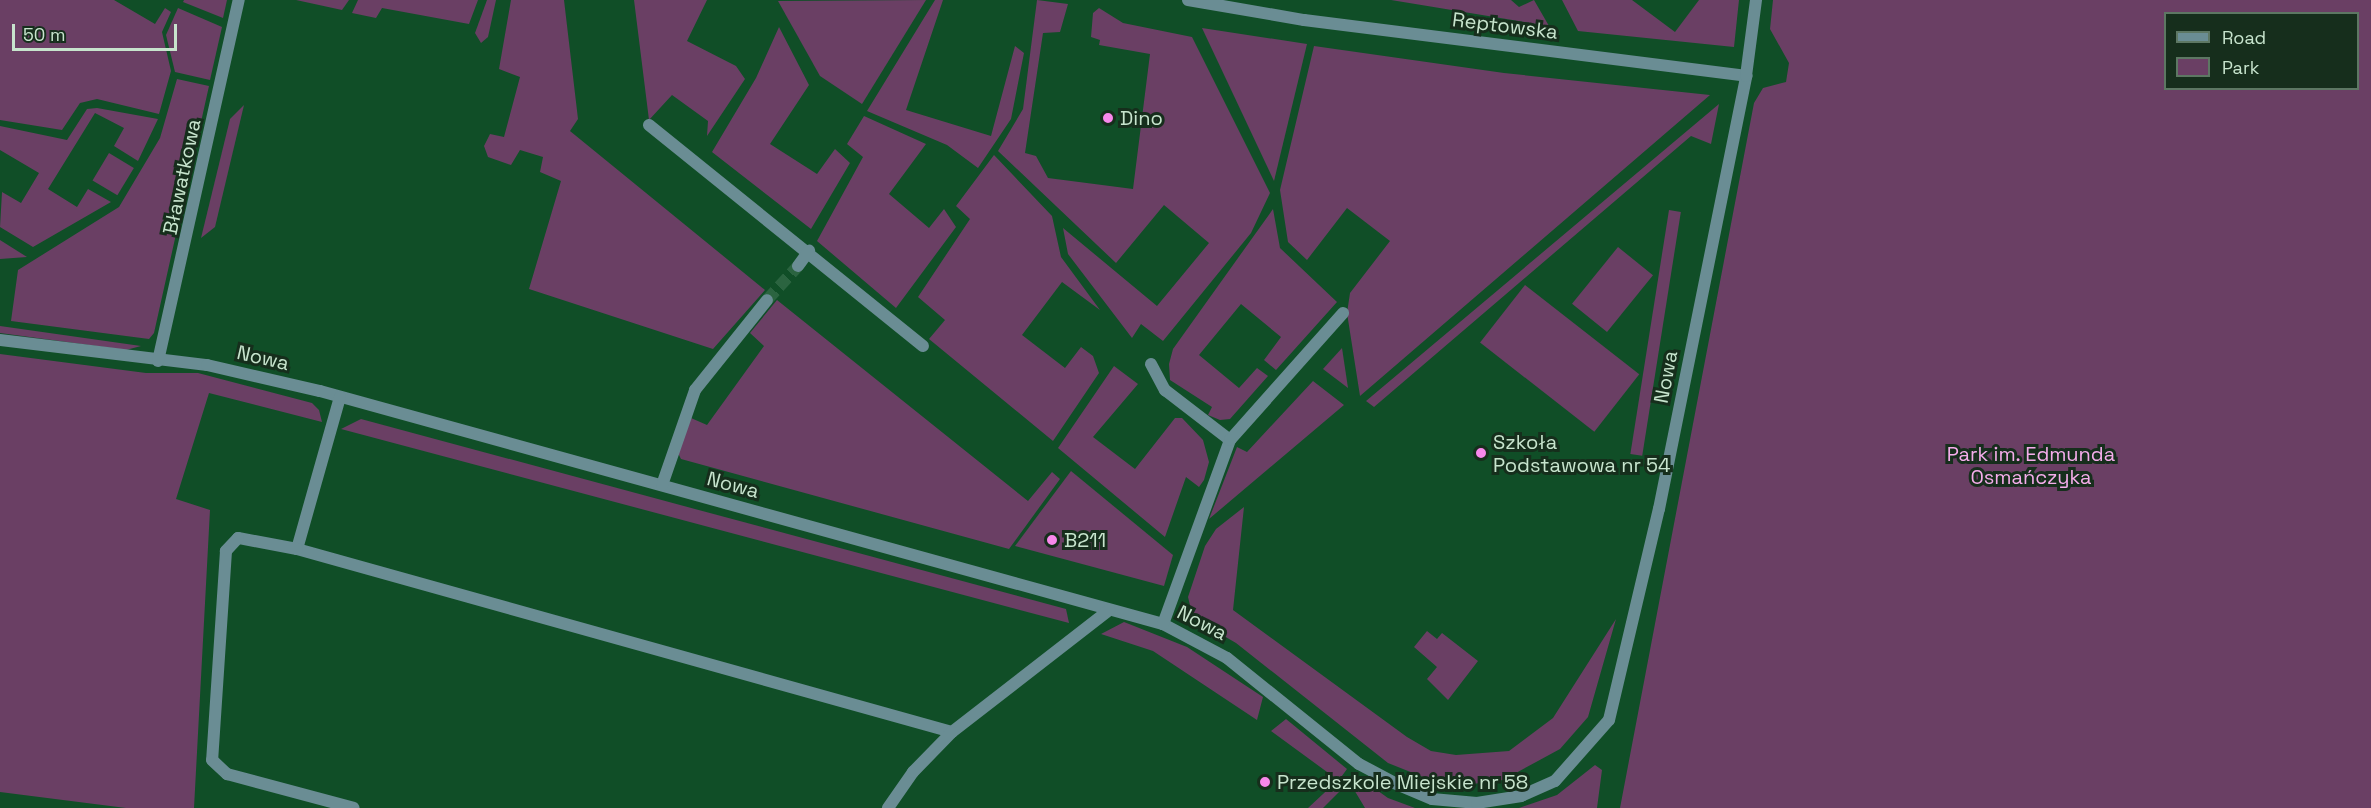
<!DOCTYPE html>
<html>
<head>
<meta charset="utf-8">
<style>
	body { margin:0 }
	#map { position:relative; width:2371px; height:808px; overflow:hidden; background:#104e27; font-family:"Space Grotesk",sans-serif }
	div>[style] { position:absolute }
	.green>* { inset:0; background:#6a3f64; transform-origin:0 0 }
	.street-tunnel>* { height:12px; margin-top:-6px; transform-origin:0; background:repeating-linear-gradient(90deg,#2b6440 0 12px,transparent 0 18px) }
	.street>* { height:12px; margin:-6px; padding:0 6px; transform-origin:6px; border-radius:6px; background:#6a8d94 }
	.dots>* { width:16px; height:16px; translate:-50% -50%; box-sizing:border-box; border:3px solid #162e1c; border-radius:50% }
	span { translate:-50% -50%; white-space:nowrap; text-align:center; line-height:1.15; -webkit-text-stroke:6px #162e1c; paint-order:stroke }
	.street-label { font-size:20px; color:#c7e4cd }
	.poi-label { font-size:20px; color:#c7e4cd }
	.left { translate:0 -50%; text-align:left }
	.park-label { font-size:20px; color:#f5adeb }
	.legend { position:absolute; left:2164px; top:12px; width:195px; height:78px; box-sizing:border-box; background:#162e1c; border:2px solid #5d7763; margin:0; padding:8px 10px; list-style:none; font-size:18px; color:#c7e4cd }
	.legend li { display:flex; align-items:center; gap:12px; height:30px }
	.legend b { width:30px; border:2px solid #5d7763 }
	.scale { position:absolute; left:12px; top:24px; width:165px; height:27px; box-sizing:border-box; border:3px solid #c7e4cd; border-top:0; padding-left:8px; font-size:18px; line-height:21px; white-space:nowrap; color:#c7e4cd; -webkit-text-stroke:4px #162e1c; paint-order:stroke }
</style>
</head>
<body>
<div id="map">
	<div class="green">
		<div style="clip-path:polygon(0 0,114px 0,155px 24px,165px 8px,171px 12px,162px 32px,171px 71px,159px 114px,97px 99px,80px 103px,62px 130px,0 120px)"></div>
		<div style="clip-path:polygon(184px 0,227px 0,223px 18px,183px 2px)"></div>
		<div style="clip-path:polygon(296px 0,349px 0,342px 10px)"></div>
		<div style="clip-path:polygon(358px 0,478px 0,469px 24px,382px 8px,376px 18px,352px 13px)"></div>
		<div style="clip-path:polygon(487px 0,496px 0,488px 37px,481px 43px,475px 33px)"></div>
		<div style="clip-path:polygon(511px 0,564px 0,578px 119px,570px 131px,765px 290px,713px 349px,529px 289px,561px 181px,540px 172px,543px 157px,520px 150px,511px 165px,488px 157px,484px 146px,490px 134px,504px 137px,520px 77px,499px 69px)"></div>
		<div style="clip-path:polygon(634px 0,707px 0,687px 41px,736px 66px,745px 79px,707px 136px,708px 121px,672px 95px,649px 120px)"></div>
		<div style="clip-path:polygon(926px 0,862px 104px,820px 76px,778px 1px)"></div>
		<div style="clip-path:polygon(935px 0,943px 0,906px 110px,991px 136px,1015px 46px,1024px 53px,1011px 119px,978px 168px,947px 145px,867px 111px)"></div>
		<div style="clip-path:polygon(1037px 0,1068px 4px,1060px 32px,1043px 33px,1025px 153px,1036px 156px,1048px 178px,1133px 189px,1150px 54px,1099px 45px,1100px 40px,1091px 37px,1093px 13px,1099px 8px,1123px 23px,1192px 37px,1270px 193px,1251px 233px,1163px 341px,1141px 324px,1132px 338px,1068px 254px,1063px 228px,1157px 306px,1209px 243px,1164px 205px,1116px 263px,998px 151px,1023px 109px)"></div>
		<div style="clip-path:polygon(1391px 0,1511px 0,1519px 7px,1534px 0,1549px 26px)"></div>
		<div style="clip-path:polygon(1562px 0,1632px 0,1675px 32px,1699px 0,1739px 0,1734px 47px,1578px 31px)"></div>
		<div style="clip-path:polygon(evenodd,1773px 0,2371px 0,2371px 808px,1620px 808px,1754px 103px,1763px 88px,1786px 82px,1789px 63px,1770px 29px,1773px 0,2166px 14px,2358px 14px,2358px 88px,2166px 88px,2166px 14px)"></div>
		<div style="clip-path:polygon(178px 8px,222px 27px,210px 80px,175px 72px,166px 35px)"></div>
		<div style="clip-path:polygon(779px 27px,809px 85px,770px 144px,817px 174px,835px 149px,850px 163px,811px 229px,712px 152px,756px 78px)"></div>
		<div style="clip-path:polygon(1202px 28px,1307px 44px,1274px 181px)"></div>
		<div style="clip-path:polygon(1314px 46px,1504px 73px,1710px 95px,1360px 396px,1347px 313px,1350px 293px,1390px 241px,1347px 208px,1307px 260px,1288px 242px,1280px 190px)"></div>
		<div style="clip-path:polygon(177px 79px,209px 86px,154px 333px,149px 339px,11px 321px,18px 270px,119px 207px,160px 138px)"></div>
		<div style="clip-path:polygon(1719px 104px,1711px 144px,1691px 136px,1374px 407px,1366px 401px)"></div>
		<div style="clip-path:polygon(244px 105px,215px 227px,201px 238px,230px 119px)"></div>
		<div style="clip-path:polygon(97px 108px,158px 119px,138px 161px,114px 146px,124px 128px,95px 113px,48px 189px,77px 207px,88px 189px,111px 202px,33px 247px,0 227px,2px 192px,21px 203px,39px 173px,0 150px,0 126px,67px 140px,87px 109px)"></div>
		<div style="clip-path:polygon(864px 116px,926px 144px,889px 194px,929px 228px,944px 209px,956px 227px,896px 308px,817px 241px,863px 157px,847px 144px)"></div>
		<div style="left:109px;top:153px;width:29px;height:32px;rotate:31deg"></div>
		<div style="clip-path:polygon(994px 155px,1052px 216px,1061px 257px,1100px 310px,1062px 282px,1022px 335px,1065px 368px,1081px 347px,1093px 356px,1099px 373px,1053px 441px,929px 339px,945px 320px,918px 297px,970px 219px,956px 206px)"></div>
		<div style="clip-path:polygon(1273px 209px,1280px 248px,1337px 302px,1276px 370px,1264px 360px,1281px 337px,1241px 304px,1199px 355px,1239px 388px,1257px 368px,1268px 376px,1230px 419px,1220px 420px,1208px 415px,1212px 407px,1170px 380px,1169px 364px,1173px 349px)"></div>
		<div style="left:1669px;top:210px;width:12px;height:247px;rotate:9deg"></div>
		<div style="clip-path:polygon(0 240px,27px 257px,0 259px)"></div>
		<div style="left:1618px;top:247px;width:45px;height:73px;rotate:39deg"></div>
		<div style="left:1525px;top:285px;width:145px;height:73px;rotate:38deg"></div>
		<div style="clip-path:polygon(777px 300px,1028px 501px,1052px 472px,1060px 479px,1009px 549px,681px 459px,678px 453px,691px 418px,707px 425px,764px 346px,750px 333px)"></div>
		<div style="clip-path:polygon(0 326px,141px 346px,126px 350px,0 333px)"></div>
		<div style="clip-path:polygon(1342px 348px,1348px 388px,1323px 369px)"></div>
		<div style="clip-path:polygon(0 354px,146px 373px,198px 373px,312px 403px,319px 410px,322px 422px,209px 393px,176px 499px,210px 510px,194px 808px,126px 808px,0 792px)"></div>
		<div style="clip-path:polygon(1114px 366px,1138px 384px,1093px 437px,1135px 469px,1175px 418px,1182px 418px,1203px 440px,1209px 462px,1204px 480px,1199px 487px,1186px 477px,1165px 537px,1058px 448px)"></div>
		<div style="clip-path:polygon(1313px 381px,1344px 405px,1209px 519px,1237px 447px,1247px 452px)"></div>
		<div style="clip-path:polygon(361px 419px,1066px 609px,1069px 623px,341px 429px)"></div>
		<div style="clip-path:polygon(1071px 471px,1173px 555px,1164px 586px,1015px 546px)"></div>
		<div style="clip-path:polygon(1244px 507px,1233px 610px,1407px 737px,1431px 751px,1456px 755px,1509px 751px,1553px 718px,1616px 619px,1588px 717px,1560px 749px,1503px 780px,1465px 785px,1428px 779px,1388px 763px,1236px 643px,1193px 618px,1188px 597px,1205px 546px,1216px 529px)"></div>
		<div style="clip-path:polygon(1124px 622px,1187px 647px,1263px 697px,1257px 720px,1153px 651px,1101px 634px)"></div>
		<div style="clip-path:polygon(1427px 631px,1437px 639px,1442px 633px,1478px 661px,1448px 700px,1427px 679px,1437px 667px,1414px 647px)"></div>
		<div style="clip-path:polygon(1286px 719px,1347px 769px,1339px 780px,1344px 787px,1323px 808px,1308px 808px,1338px 780px,1271px 731px)"></div>
		<div style="clip-path:polygon(1595px 765px,1602px 770px,1597px 808px,1519px 808px,1557px 795px)"></div>
		<div style="clip-path:polygon(1357px 776px,1388px 798px,1415px 808px,1365px 808px,1353px 788px)"></div>
	</div>
	<div class="street-tunnel">
		<div style="left:767px;top:300px;width:46px;rotate:-47.6deg"></div>
	</div>
	<div class="street">
		<div style="left:1188px;top:0;width:118px;rotate:9.8deg"></div>
		<div style="left:1304px;top:20px;width:446px;rotate:7.2deg"></div>
		<div style="left:649px;top:125px;width:352px;rotate:38.9deg"></div>
		<div style="left:798px;top:266px;width:19px;rotate:-54deg"></div>
		<div style="left:0;top:340px;width:209px;rotate:6.9deg"></div>
		<div style="left:207px;top:365px;width:116px;rotate:13deg"></div>
		<div style="left:320px;top:391px;width:875px;rotate:15.45deg"></div>
		<div style="left:1163px;top:624px;width:72px;rotate:28deg"></div>
		<div style="left:1227px;top:658px;width:169px;rotate:38.8deg"></div>
		<div style="left:1359px;top:764px;width:40px;rotate:28deg"></div>
		<div style="left:1394px;top:783px;width:41px;rotate:22.8deg"></div>
		<div style="left:1432px;top:799px;width:45px;rotate:5.1deg"></div>
		<div style="left:1477px;top:803px;width:45px;rotate:-9deg"></div>
		<div style="left:1521px;top:796px;width:37px;rotate:-24deg"></div>
		<div style="left:1555px;top:781px;width:81px;rotate:-48.5deg"></div>
		<div style="left:1609px;top:720px;width:217px;rotate:-76.7deg"></div>
		<div style="left:1659px;top:509px;width:442px;rotate:-78.6deg"></div>
		<div style="left:1746px;top:76px;width:77px;rotate:-82.5deg"></div>
		<div style="left:158px;top:361px;width:370px;rotate:-77.4deg"></div>
		<div style="left:1151px;top:364px;width:30px;rotate:62deg"></div>
		<div style="left:1165px;top:390px;width:82px;rotate:37.6deg"></div>
		<div style="left:1230px;top:440px;width:196px;rotate:110deg"></div>
		<div style="left:340px;top:397px;width:158px;rotate:105.8deg"></div>
		<div style="left:297px;top:549px;width:680px;rotate:15.61deg"></div>
		<div style="left:952px;top:732px;width:199px;rotate:-37.8deg"></div>
		<div style="left:1230px;top:440px;width:170px;rotate:-48.3deg"></div>
		<div style="left:662px;top:485px;width:101px;rotate:-70.8deg"></div>
		<div style="left:695px;top:390px;width:115px;rotate:-51.3deg"></div>
		<div style="left:297px;top:549px;width:60px;rotate:-169.4deg"></div>
		<div style="left:238px;top:538px;width:18px;rotate:133deg"></div>
		<div style="left:226px;top:551px;width:209px;rotate:93.8deg"></div>
		<div style="left:212px;top:760px;width:21px;rotate:43deg"></div>
		<div style="left:227px;top:774px;width:131px;rotate:15deg"></div>
		<div style="left:888px;top:808px;width:44px;rotate:-55.2deg"></div>
		<div style="left:913px;top:772px;width:56px;rotate:-45.7deg"></div>
	</div>
	<div class="dots">
		<div style="left:1108px;top:118px;background:#f888eb"></div>
		<div style="left:1481px;top:453px;background:#f888eb"></div>
		<div style="left:1052px;top:540px;background:#f888eb"></div>
		<div style="left:1265px;top:782px;background:#f888eb"></div>
	</div>
	<div class="street-label">
		<span style="left:1505px;top:26px;rotate:7deg">Reptowska</span>
		<span style="left:182px;top:177px;rotate:-78deg">Bławatkowa</span>
		<span style="left:263px;top:358px;rotate:13deg">Nowa</span>
		<span style="left:1666px;top:377px;rotate:-79deg">Nowa</span>
		<span style="left:733px;top:485px;rotate:15deg">Nowa</span>
		<span style="left:1202px;top:623px;rotate:27deg">Nowa</span>
	</div>
	<div class="poi-label">
		<span class="left" style="left:1120px;top:118px">Dino</span>
		<span class="left" style="left:1493px;top:454px">Szkoła<br>Podstawowa nr 54</span>
		<span class="left" style="left:1064px;top:540px">B211</span>
		<span class="left" style="left:1277px;top:782px">Przedszkole Miejskie nr 58</span>
	</div>
	<div class="park-label">
		<span style="left:2031px;top:466px">Park im. Edmunda<br>Osmańczyka</span>
	</div>
	<ul class="legend">
	<li><b style="height:8px;background:#6a8d94"></b>Road</li>
	<li><b style="height:16px;background:#6a3f64"></b>Park</li>
	</ul>
	<div class="scale">50 m</div>
</div>
</body>
</html>
